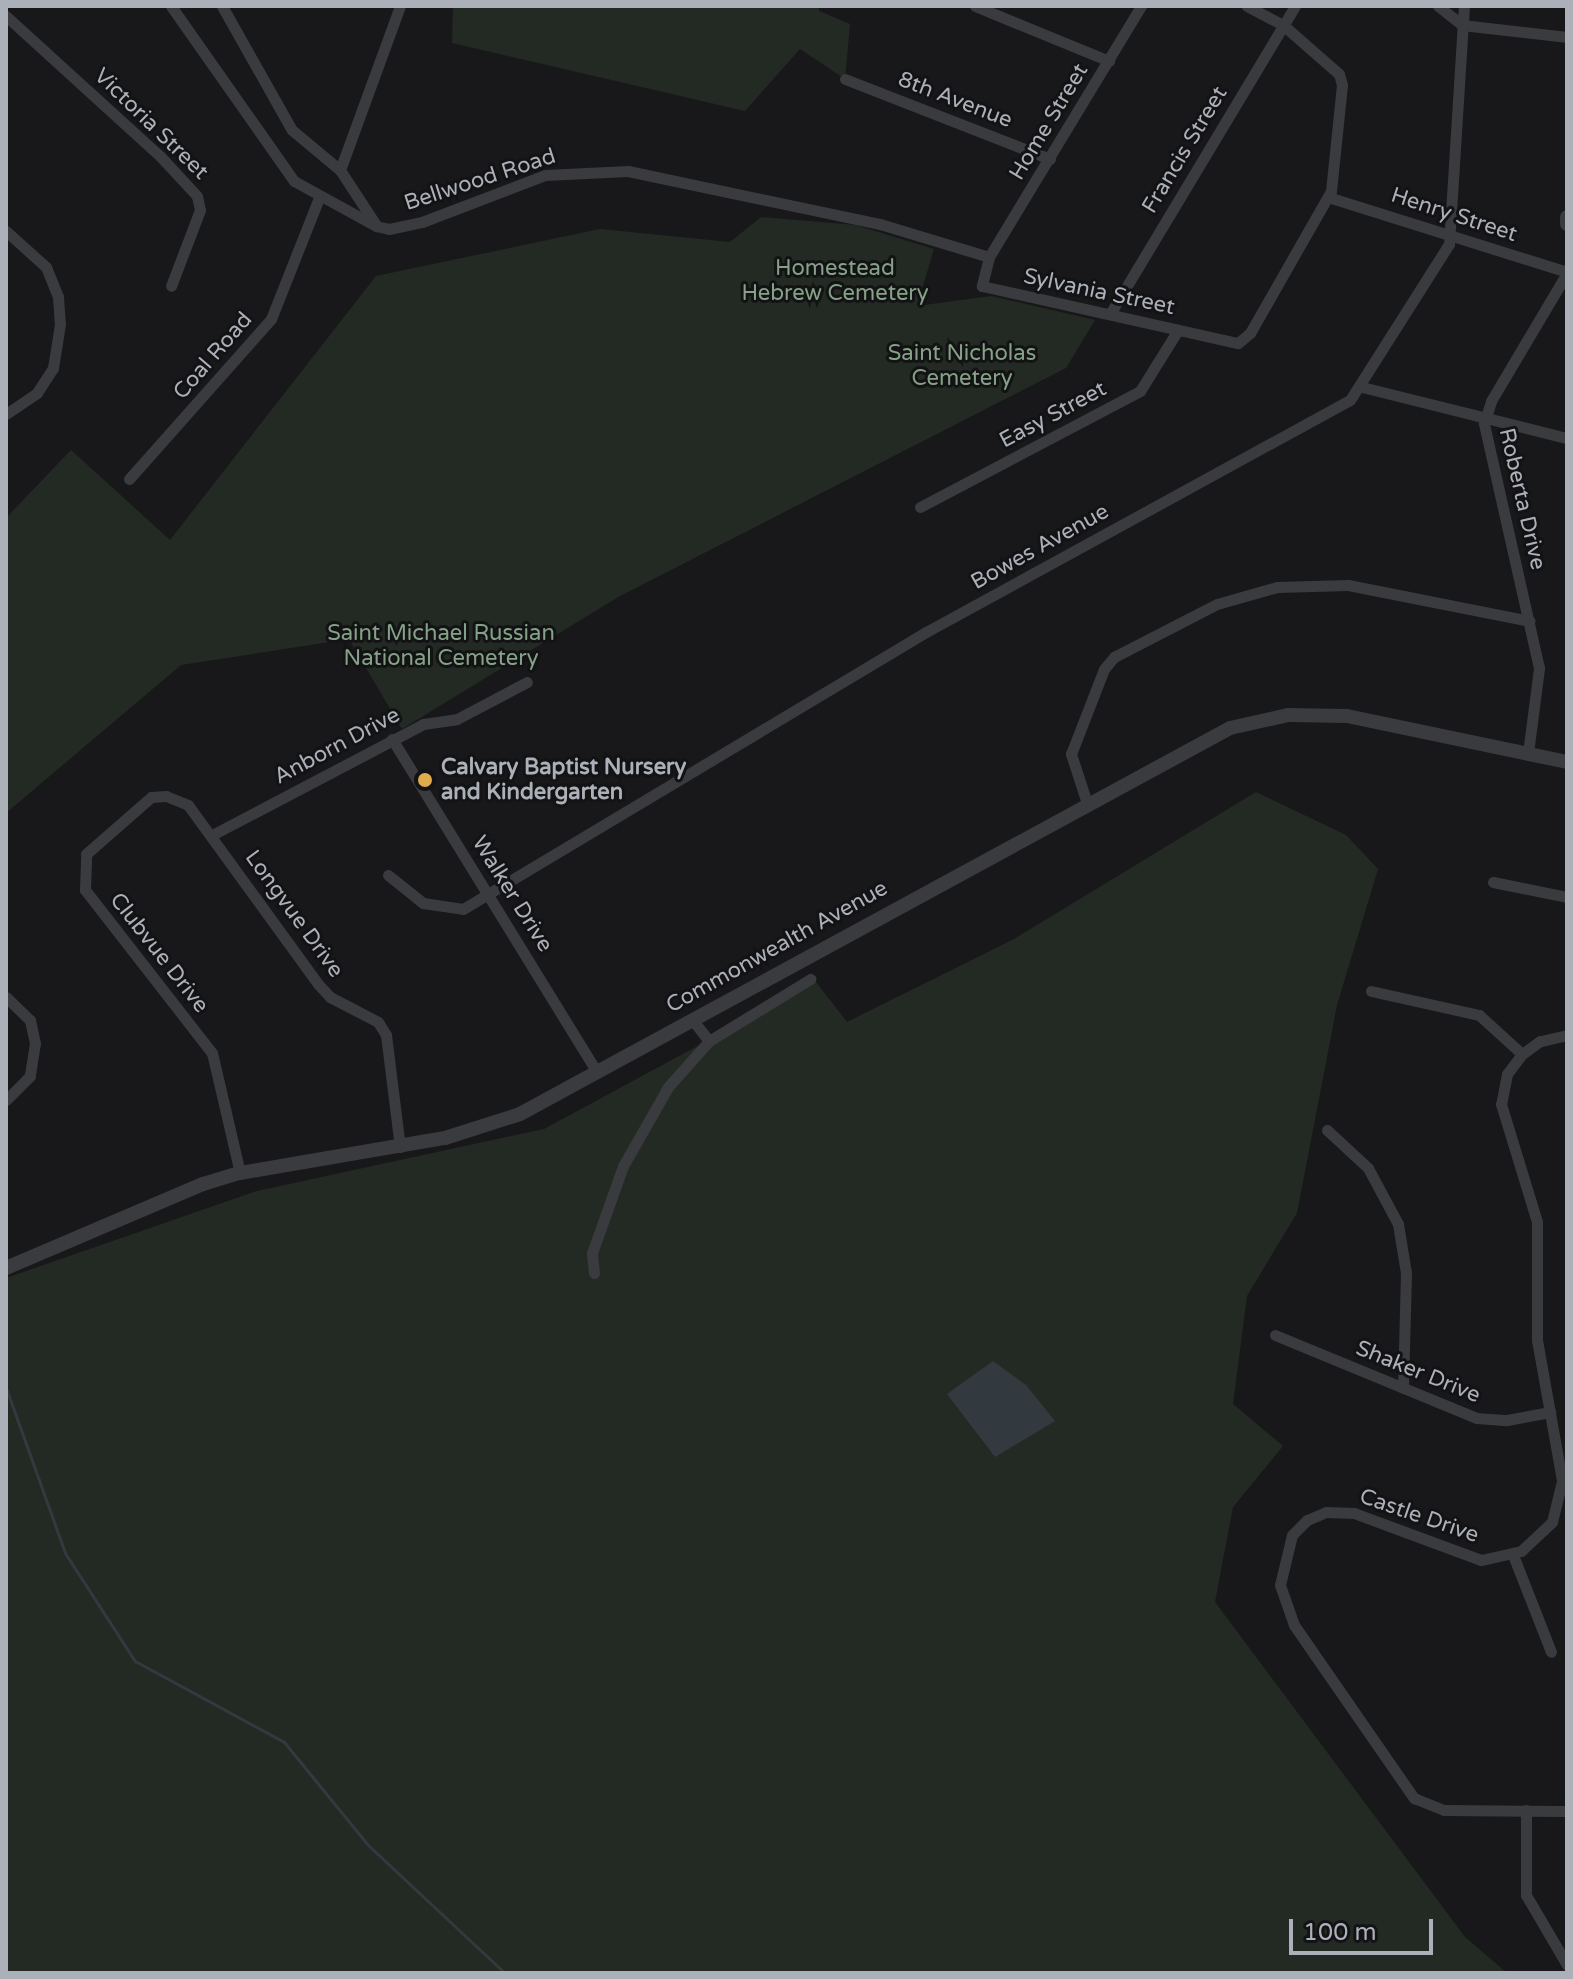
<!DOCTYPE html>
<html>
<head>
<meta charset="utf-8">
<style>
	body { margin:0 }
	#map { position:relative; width:1573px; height:1979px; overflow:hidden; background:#18181a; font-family:"Varela Round",sans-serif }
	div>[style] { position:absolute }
	.green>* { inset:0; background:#232a24 }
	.water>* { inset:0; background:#32393f }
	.stream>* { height:3px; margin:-1.5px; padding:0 1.5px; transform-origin:1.5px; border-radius:1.5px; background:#32393f }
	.minor>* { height:11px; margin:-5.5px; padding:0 5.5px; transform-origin:5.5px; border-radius:5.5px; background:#3a3b3f }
	.tertiary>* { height:14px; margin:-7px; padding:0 7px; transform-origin:7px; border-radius:7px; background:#3a3b3f }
	.dots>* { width:22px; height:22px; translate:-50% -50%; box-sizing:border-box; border:4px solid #131315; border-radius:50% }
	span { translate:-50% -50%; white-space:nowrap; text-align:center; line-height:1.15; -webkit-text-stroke:6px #131315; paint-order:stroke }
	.street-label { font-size:22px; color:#acb0b8 }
	.park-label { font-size:22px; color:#85a187 }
	.poi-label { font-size:22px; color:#acb0b8; font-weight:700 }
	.left { translate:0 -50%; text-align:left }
	.frame { position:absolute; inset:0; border:8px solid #acb0b8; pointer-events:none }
	.scale { position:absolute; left:1289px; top:1919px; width:144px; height:36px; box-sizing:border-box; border:4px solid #acb0b8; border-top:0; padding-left:10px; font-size:24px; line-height:28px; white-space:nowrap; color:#acb0b8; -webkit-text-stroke:6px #131315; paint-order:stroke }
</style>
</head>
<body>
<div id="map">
	<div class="green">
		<div style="clip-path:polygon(453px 6px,819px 6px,819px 11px,850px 24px,845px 79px,800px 49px,745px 111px,452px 43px)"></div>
		<div style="clip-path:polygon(761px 217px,855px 225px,934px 249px,917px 306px,991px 296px,1095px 320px,1066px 368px,620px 596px,402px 729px,349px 639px,181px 665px,6px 813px,6px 518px,71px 450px,170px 540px,376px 276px,600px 229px,730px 242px)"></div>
		<div style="clip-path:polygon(1256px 792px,1346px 835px,1378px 869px,1337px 1005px,1297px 1213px,1247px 1296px,1233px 1404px,1283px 1446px,1233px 1507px,1215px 1602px,1465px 1937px,1507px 1973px,6px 1973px,6px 1278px,257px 1191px,544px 1129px,816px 982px,847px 1022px,1014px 939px)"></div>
	</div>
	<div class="water">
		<div style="clip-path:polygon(993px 1361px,1026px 1385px,1055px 1421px,995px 1457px,947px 1394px)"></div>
	</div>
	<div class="stream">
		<div style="left:6px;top:1388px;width:175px;rotate:70.3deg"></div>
		<div style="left:65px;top:1553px;width:129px;rotate:57.1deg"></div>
		<div style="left:135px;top:1661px;width:170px;rotate:28.5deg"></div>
		<div style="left:284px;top:1742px;width:133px;rotate:50.8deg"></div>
		<div style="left:368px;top:1845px;width:187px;rotate:43.1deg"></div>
	</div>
	<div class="minor">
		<div style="left:171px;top:6px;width:214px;rotate:54.9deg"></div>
		<div style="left:294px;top:181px;width:94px;rotate:28.8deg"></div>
		<div style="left:376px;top:226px;width:13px;rotate:13deg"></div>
		<div style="left:389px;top:229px;width:34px;rotate:-12deg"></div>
		<div style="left:422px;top:222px;width:132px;rotate:-20.9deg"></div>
		<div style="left:545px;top:175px;width:83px;rotate:-2.8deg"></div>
		<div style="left:628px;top:171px;width:258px;rotate:11.9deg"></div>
		<div style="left:880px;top:224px;width:114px;rotate:16.8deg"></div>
		<div style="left:222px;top:6px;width:142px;rotate:60.6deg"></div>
		<div style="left:292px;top:130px;width:62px;rotate:39.8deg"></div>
		<div style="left:340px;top:170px;width:66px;rotate:56.8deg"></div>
		<div style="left:975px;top:6px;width:145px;rotate:22.3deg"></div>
		<div style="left:1141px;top:6px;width:293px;rotate:121.2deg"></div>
		<div style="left:989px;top:257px;width:30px;rotate:104deg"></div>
		<div style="left:982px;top:286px;width:262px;rotate:12.6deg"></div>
		<div style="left:1238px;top:343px;width:16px;rotate:-40deg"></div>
		<div style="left:1250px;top:333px;width:163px;rotate:-60.3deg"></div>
		<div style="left:1331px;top:191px;width:107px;rotate:-84.1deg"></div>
		<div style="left:1342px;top:85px;width:11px;rotate:-105deg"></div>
		<div style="left:1339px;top:74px;width:74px;rotate:-138.8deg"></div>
		<div style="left:1283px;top:25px;width:41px;rotate:-152.2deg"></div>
		<div style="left:1438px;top:6px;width:31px;rotate:38deg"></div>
		<div style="left:1462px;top:25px;width:106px;rotate:6.5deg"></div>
		<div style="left:6px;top:16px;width:208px;rotate:42.3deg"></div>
		<div style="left:160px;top:156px;width:54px;rotate:47.2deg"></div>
		<div style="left:197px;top:196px;width:14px;rotate:78deg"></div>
		<div style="left:200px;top:210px;width:81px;rotate:110.9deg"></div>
		<div style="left:845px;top:79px;width:220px;rotate:21.3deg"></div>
		<div style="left:340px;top:170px;width:175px;rotate:-69.9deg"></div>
		<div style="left:1328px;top:197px;width:250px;rotate:17.4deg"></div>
		<div style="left:6px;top:231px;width:54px;rotate:42deg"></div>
		<div style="left:46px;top:267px;width:32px;rotate:68deg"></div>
		<div style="left:58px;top:297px;width:27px;rotate:86deg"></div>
		<div style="left:60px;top:324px;width:45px;rotate:99deg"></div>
		<div style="left:53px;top:368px;width:30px;rotate:123deg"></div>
		<div style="left:37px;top:393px;width:37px;rotate:146deg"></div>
		<div style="left:1110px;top:314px;width:359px;rotate:-59deg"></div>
		<div style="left:1362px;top:387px;width:211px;rotate:14deg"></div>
		<div style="left:129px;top:479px;width:214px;rotate:-48.4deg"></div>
		<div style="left:271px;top:319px;width:130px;rotate:-68.4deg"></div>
		<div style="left:920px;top:507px;width:249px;rotate:-27.8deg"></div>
		<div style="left:1140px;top:391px;width:72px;rotate:-58.1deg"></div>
		<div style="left:392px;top:739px;width:390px;rotate:58.4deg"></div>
		<div style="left:1528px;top:753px;width:86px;rotate:-82.6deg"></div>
		<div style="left:1539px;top:668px;width:251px;rotate:-102.7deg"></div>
		<div style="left:1484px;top:423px;width:23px;rotate:-72deg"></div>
		<div style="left:1491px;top:401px;width:149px;rotate:-59.3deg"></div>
		<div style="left:1087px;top:803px;width:52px;rotate:-108.1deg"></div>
		<div style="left:1071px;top:754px;width:91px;rotate:-68.8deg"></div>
		<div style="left:1104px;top:669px;width:16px;rotate:-50deg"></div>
		<div style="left:1114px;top:657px;width:116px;rotate:-27.2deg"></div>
		<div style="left:1217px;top:604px;width:62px;rotate:-15.8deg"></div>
		<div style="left:1277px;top:587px;width:71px;rotate:-1.6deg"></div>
		<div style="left:1348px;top:585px;width:185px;rotate:11.2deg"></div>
		<div style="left:212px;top:835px;width:238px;rotate:-27.7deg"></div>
		<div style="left:423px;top:724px;width:34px;rotate:-8deg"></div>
		<div style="left:457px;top:719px;width:79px;rotate:-27.9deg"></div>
		<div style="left:388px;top:875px;width:45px;rotate:38.7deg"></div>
		<div style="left:423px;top:903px;width:40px;rotate:8.5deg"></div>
		<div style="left:463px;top:909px;width:540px;rotate:-30.89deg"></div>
		<div style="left:926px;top:632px;width:483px;rotate:-28.7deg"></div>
		<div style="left:1350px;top:400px;width:185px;rotate:-57.6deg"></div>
		<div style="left:1449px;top:244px;width:238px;rotate:-86.4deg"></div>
		<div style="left:1493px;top:882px;width:76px;rotate:11.5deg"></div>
		<div style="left:1371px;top:991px;width:111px;rotate:12.5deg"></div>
		<div style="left:1479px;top:1015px;width:58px;rotate:42.2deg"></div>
		<div style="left:6px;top:997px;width:33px;rotate:44deg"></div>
		<div style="left:30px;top:1020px;width:24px;rotate:78deg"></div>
		<div style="left:35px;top:1043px;width:33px;rotate:99deg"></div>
		<div style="left:30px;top:1076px;width:34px;rotate:135deg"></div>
		<div style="left:1567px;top:1035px;width:28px;rotate:167deg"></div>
		<div style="left:1540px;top:1041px;width:22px;rotate:144deg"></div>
		<div style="left:1522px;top:1054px;width:25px;rotate:127deg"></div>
		<div style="left:1507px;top:1074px;width:31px;rotate:101deg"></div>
		<div style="left:1501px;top:1104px;width:123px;rotate:73deg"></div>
		<div style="left:1537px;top:1222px;width:118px;rotate:90deg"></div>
		<div style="left:1537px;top:1340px;width:143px;rotate:79.9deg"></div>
		<div style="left:1562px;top:1481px;width:42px;rotate:103.7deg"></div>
		<div style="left:1552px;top:1522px;width:42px;rotate:136.9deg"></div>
		<div style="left:1521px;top:1551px;width:41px;rotate:167.3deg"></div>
		<div style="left:1481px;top:1560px;width:135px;rotate:-159.7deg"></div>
		<div style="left:1354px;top:1513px;width:28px;rotate:-178deg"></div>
		<div style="left:1326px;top:1512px;width:21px;rotate:157deg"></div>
		<div style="left:1307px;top:1520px;width:21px;rotate:135deg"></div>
		<div style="left:1292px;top:1535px;width:51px;rotate:103.5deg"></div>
		<div style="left:1280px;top:1585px;width:42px;rotate:70.7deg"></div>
		<div style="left:1294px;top:1625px;width:211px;rotate:55.3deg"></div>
		<div style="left:1414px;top:1798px;width:32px;rotate:22deg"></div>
		<div style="left:1444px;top:1810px;width:123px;rotate:0.5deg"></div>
		<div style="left:709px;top:1041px;width:119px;rotate:-31.5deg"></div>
		<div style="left:1327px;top:1130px;width:56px;rotate:42.8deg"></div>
		<div style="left:1368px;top:1168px;width:64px;rotate:61.8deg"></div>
		<div style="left:1398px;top:1224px;width:50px;rotate:80.7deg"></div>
		<div style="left:1406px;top:1273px;width:115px;rotate:91.5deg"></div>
		<div style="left:240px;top:1173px;width:123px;rotate:-103.1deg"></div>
		<div style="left:212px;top:1053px;width:207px;rotate:-127.9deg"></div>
		<div style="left:85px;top:890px;width:36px;rotate:-88deg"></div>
		<div style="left:86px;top:854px;width:86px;rotate:-41.2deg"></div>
		<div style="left:151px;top:797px;width:15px;rotate:-4deg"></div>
		<div style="left:166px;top:796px;width:24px;rotate:22deg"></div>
		<div style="left:188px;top:805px;width:221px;rotate:54deg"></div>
		<div style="left:318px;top:984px;width:18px;rotate:47deg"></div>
		<div style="left:330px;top:997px;width:54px;rotate:27.5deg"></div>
		<div style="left:378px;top:1022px;width:15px;rotate:58deg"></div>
		<div style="left:386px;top:1035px;width:113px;rotate:82.9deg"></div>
		<div style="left:594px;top:1273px;width:20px;rotate:-96deg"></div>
		<div style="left:592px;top:1253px;width:92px;rotate:-70.4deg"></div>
		<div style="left:623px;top:1166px;width:91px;rotate:-60.3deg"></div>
		<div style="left:668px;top:1087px;width:62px;rotate:-48.3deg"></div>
		<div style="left:709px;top:1041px;width:28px;rotate:-128deg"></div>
		<div style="left:1275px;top:1335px;width:217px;rotate:22.4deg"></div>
		<div style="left:1476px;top:1418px;width:31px;rotate:4deg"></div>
		<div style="left:1507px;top:1420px;width:44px;rotate:-10.5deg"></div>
		<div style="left:1513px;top:1555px;width:104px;rotate:68.6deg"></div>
		<div style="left:1526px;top:1810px;width:85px;rotate:90deg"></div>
		<div style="left:1526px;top:1895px;width:81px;rotate:59.6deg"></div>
	</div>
	<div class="tertiary">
		<div style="left:1567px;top:217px;width:7px;rotate:90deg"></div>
		<div style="left:6px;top:1268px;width:214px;rotate:-23.1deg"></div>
		<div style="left:203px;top:1184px;width:39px;rotate:-17deg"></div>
		<div style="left:240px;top:1173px;width:208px;rotate:-9.7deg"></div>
		<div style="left:445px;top:1138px;width:79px;rotate:-17.7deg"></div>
		<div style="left:520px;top:1114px;width:808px;rotate:-28.53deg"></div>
		<div style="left:1230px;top:728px;width:59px;rotate:-12.6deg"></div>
		<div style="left:1288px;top:715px;width:59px;rotate:1deg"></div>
		<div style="left:1347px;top:716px;width:225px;rotate:11.8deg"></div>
	</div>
	<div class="dots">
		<div style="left:425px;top:780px;background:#dfac4c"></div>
	</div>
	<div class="street-label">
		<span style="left:955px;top:100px;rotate:21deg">8th Avenue</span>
		<span style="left:1049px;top:122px;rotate:-59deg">Home Street</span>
		<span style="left:151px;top:124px;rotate:44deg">Victoria Street</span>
		<span style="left:1185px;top:150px;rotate:-59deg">Francis Street</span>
		<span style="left:480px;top:180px;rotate:-18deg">Bellwood Road</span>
		<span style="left:1454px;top:215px;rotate:18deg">Henry Street</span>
		<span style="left:1099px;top:292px;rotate:12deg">Sylvania Street</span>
		<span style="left:213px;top:356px;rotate:-49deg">Coal Road</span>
		<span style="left:1053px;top:415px;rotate:-28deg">Easy Street</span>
		<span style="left:1522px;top:499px;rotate:77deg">Roberta Drive</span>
		<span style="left:1040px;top:547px;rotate:-29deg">Bowes Avenue</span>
		<span style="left:337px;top:746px;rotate:-28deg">Anborn Drive</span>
		<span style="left:512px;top:894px;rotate:58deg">Walker Drive</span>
		<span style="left:294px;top:914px;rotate:54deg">Longvue Drive</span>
		<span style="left:777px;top:947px;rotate:-29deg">Commonwealth Avenue</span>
		<span style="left:159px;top:953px;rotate:52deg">Clubvue Drive</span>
		<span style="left:1418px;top:1372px;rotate:22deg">Shaker Drive</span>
		<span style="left:1419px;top:1516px;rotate:19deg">Castle Drive</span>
	</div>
	<div class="park-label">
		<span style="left:835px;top:281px">Homestead<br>Hebrew Cemetery</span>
		<span style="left:962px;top:366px">Saint Nicholas<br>Cemetery</span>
		<span style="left:441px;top:646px">Saint Michael Russian<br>National Cemetery</span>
	</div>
	<div class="poi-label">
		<span class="left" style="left:441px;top:780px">Calvary Baptist Nursery<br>and Kindergarten</span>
	</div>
	<div class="frame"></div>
	<div class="scale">100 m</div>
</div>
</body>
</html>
